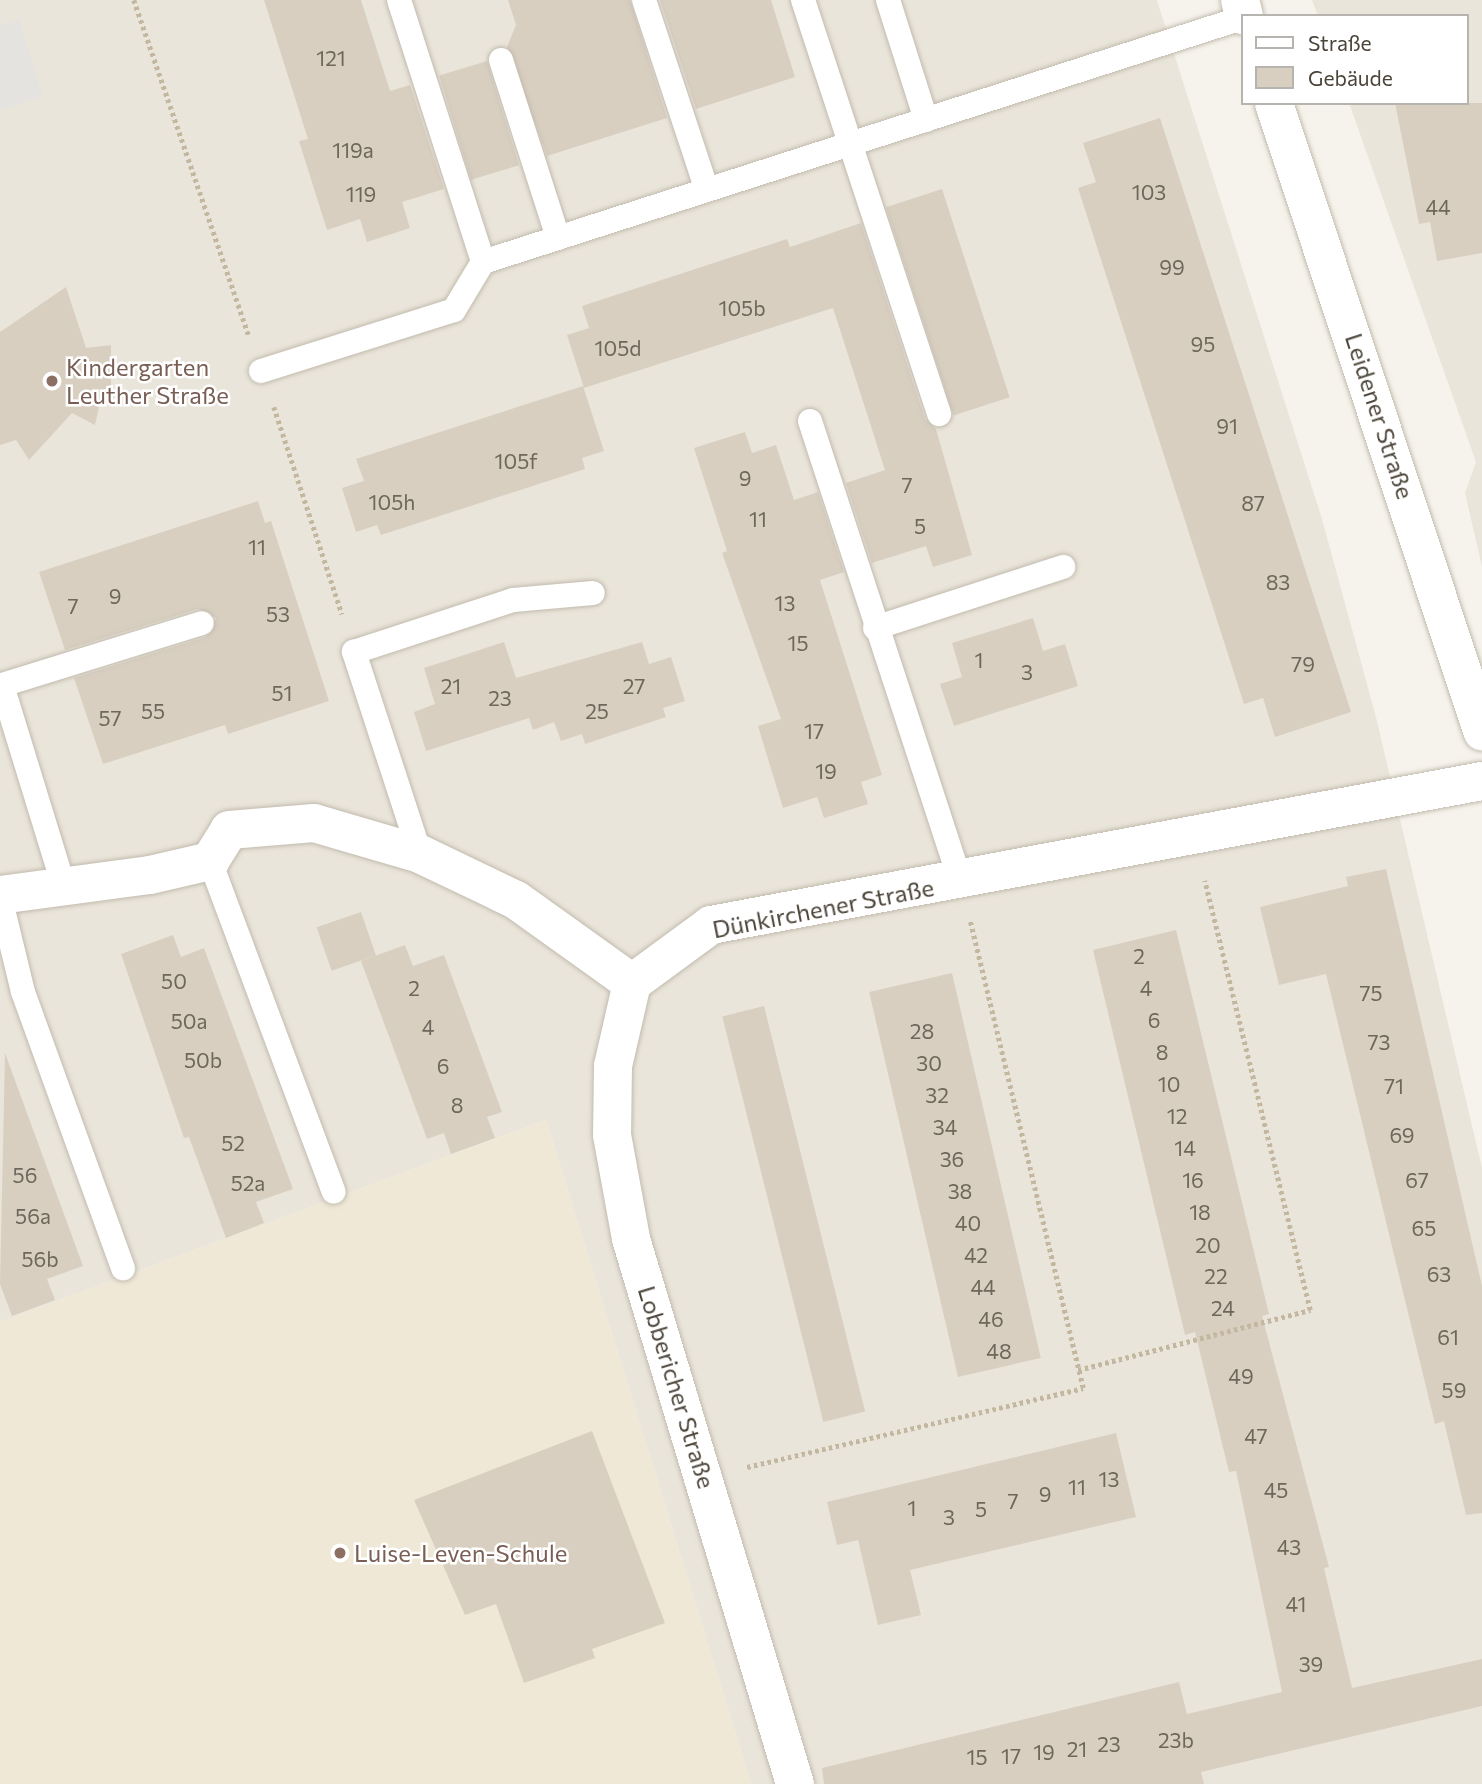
<!DOCTYPE html>
<html>
<head>
<meta charset="utf-8">
<style>
	body { margin:0 }
	#map { position:relative; width:1482px; height:1784px; overflow:hidden; background:#f6f3ec; font-family:Commissioner,sans-serif }
	div>[style] { position:absolute }
	.residential>* { inset:0; background:#eae5da }
	.education>* { inset:0; background:#efe8d6 }
	.parking>* { inset:0; background:#e5e3e0 }
	.building>* { inset:0; background:#d8cfc1; transform-origin:0 0 }
	.path>* { height:4.5px; margin-top:-2.25px; transform-origin:0; background:repeating-linear-gradient(90deg,#c4b79f 0 3.5px,transparent 0 7px) }
	.roads { filter:drop-shadow(0 0 2px #c2bbae) drop-shadow(0 0 2px #c2bbae) }
	.lane>* { height:24px; margin:-12px; padding:0 12px; transform-origin:12px; border-radius:12px; background:#fff }
	.street>* { height:38px; margin:-19px; padding:0 19px; transform-origin:19px; border-radius:19px; background:#fff }
	.dots>* { width:19px; height:19px; translate:-50% -50%; box-sizing:border-box; border:4px solid #fff; border-radius:50% }
	span { translate:-50% -50%; white-space:nowrap; text-align:center; line-height:1.15; -webkit-text-stroke:5px #fff; paint-order:stroke }
	.number-label { font-size:21px; color:#6e675b }
	.number-label span { -webkit-text-stroke-width:0 }
	.education-label { font-size:24px; color:#785e54 }
	.left { translate:0 -50%; text-align:left }
	.street-label { font-size:24px; color:#4b4439 }
	.legend { position:absolute; left:1241px; top:14px; width:228px; height:91px; box-sizing:border-box; background:#fff; border:2px solid #b7b4b0; margin:0; padding:9px 12px; list-style:none; font-size:21px; color:#4b4439 }
	.legend li { display:flex; align-items:center; gap:14px; height:35px }
	.legend b { width:35px; border:2px solid #b7b4b0 }
</style>
</head>
<body>
<div id="map">
	<div class="residential">
		<div style="clip-path:polygon(0 0,1157px 0,1322px 519px,1376px 717px,1482px 1168px,1482px 1784px,751px 1784px,546px 1120px,0 1322px)"></div>
		<div style="clip-path:polygon(1312px 0,1482px 0,1482px 567px,1465px 493px,1476px 462px,1349px 103px,1466px 103px,1466px 16px,1318px 16px)"></div>
	</div>
	<div class="education">
		<div style="clip-path:polygon(546px 1120px,751px 1784px,0 1784px,0 1322px)"></div>
	</div>
	<div class="parking">
		<div style="clip-path:polygon(19px 20px,43px 97px,0 110px,0 26px)"></div>
	</div>
	<div class="building">
		<div style="clip-path:polygon(264px 0,361px 0,390px 91px,410px 85px,444px 189px,402px 202px,410px 228px,367px 242px,360px 219px,327px 230px,299px 141px,308px 139px)"></div>
		<div style="clip-path:polygon(508px 0,630px 0,667px 118px,547px 156px,507px 47px,516px 25px)"></div>
		<div style="clip-path:polygon(660px 0,771px 0,795px 77px,696px 109px)"></div>
		<div style="left:487px;top:61px;width:109px;height:50px;rotate:73deg"></div>
		<div style="clip-path:polygon(1395px 103px,1482px 103px,1482px 253px,1437px 261px,1430px 222px,1419px 224px)"></div>
		<div style="clip-path:polygon(1160px 118px,1351px 712px,1275px 737px,1263px 698px,1244px 704px,1078px 188px,1096px 182px,1083px 143px)"></div>
		<div style="left:942px;top:189px;width:219px;height:59px;rotate:72deg"></div>
		<div style="clip-path:polygon(861px 223px,925px 419px,936px 429px,972px 555px,933px 567px,926px 546px,872px 563px,846px 483px,885px 470px,833px 308px,584px 388px,567px 335px,589px 328px,582px 306px,787px 239px,790px 247px)"></div>
		<div style="clip-path:polygon(66px 287px,86px 348px,111px 345px,111px 404px,100px 402px,95px 425px,72px 413px,29px 460px,16px 440px,0 445px,0 332px)"></div>
		<div style="clip-path:polygon(583px 386px,604px 451px,582px 458px,585px 469px,381px 535px,377px 525px,356px 532px,342px 488px,364px 481px,356px 459px)"></div>
		<div style="clip-path:polygon(745px 432px,752px 453px,776px 445px,794px 500px,818px 492px,844px 572px,820px 580px,882px 775px,861px 782px,868px 804px,824px 818px,817px 797px,783px 808px,758px 726px,781px 719px,722px 553px,727px 551px,694px 448px)"></div>
		<div style="clip-path:polygon(258px 501px,265px 523px,271px 521px,329px 701px,228px 734px,225px 725px,103px 764px,74px 678px,206px 637px,216px 618px,198px 609px,65px 650px,39px 572px)"></div>
		<div style="clip-path:polygon(1033px 618px,1043px 651px,1065px 644px,1078px 686px,954px 726px,940px 684px,962px 677px,952px 643px)"></div>
		<div style="clip-path:polygon(504px 642px,516px 678px,642px 642px,649px 664px,671px 657px,685px 701px,663px 708px,666px 717px,585px 744px,582px 734px,561px 741px,554px 722px,533px 730px,529px 718px,426px 751px,414px 712px,435px 704px,424px 668px)"></div>
		<div style="clip-path:polygon(1386px 869px,1482px 1286px,1482px 1513px,1466px 1515px,1444px 1421px,1435px 1424px,1326px 974px,1279px 985px,1260px 907px,1348px 886px,1346px 877px)"></div>
		<div style="left:361px;top:912px;width:46px;height:47px;rotate:71deg"></div>
		<div style="clip-path:polygon(1176px 930px,1269px 1314px,1262px 1316px,1329px 1567px,1324px 1568px,1352px 1688px,1482px 1659px,1482px 1706px,1201px 1772px,1204px 1784px,824px 1784px,822px 1768px,1179px 1682px,1187px 1714px,1282px 1692px,1236px 1471px,1229px 1472px,1195px 1332px,1185px 1335px,1093px 950px)"></div>
		<div style="clip-path:polygon(173px 935px,181px 957px,204px 948px,293px 1189px,256px 1202px,264px 1223px,226px 1238px,189px 1137px,184px 1138px,121px 954px)"></div>
		<div style="clip-path:polygon(405px 945px,413px 966px,444px 955px,502px 1112px,487px 1117px,495px 1138px,451px 1154px,444px 1133px,427px 1139px,361px 961px)"></div>
		<div style="left:952px;top:973px;width:395px;height:85px;rotate:77deg"></div>
		<div style="left:764px;top:1006px;width:418px;height:43px;rotate:76deg"></div>
		<div style="clip-path:polygon(5px 1053px,83px 1266px,47px 1279px,55px 1300px,12px 1316px,0 1284px)"></div>
		<div style="clip-path:polygon(592px 1431px,665px 1623px,592px 1649px,595px 1658px,524px 1683px,496px 1604px,465px 1615px,414px 1500px)"></div>
		<div style="clip-path:polygon(1116px 1433px,1136px 1517px,910px 1570px,921px 1615px,878px 1625px,858px 1540px,837px 1545px,827px 1502px)"></div>
	</div>
	<div class="path">
		<div style="left:134px;top:0;width:355px;rotate:71.1deg"></div>
		<div style="left:274px;top:407px;width:218px;rotate:71.8deg"></div>
		<div style="left:1078px;top:1370px;width:240px;rotate:-14.5deg"></div>
		<div style="left:1310px;top:1310px;width:442px;rotate:-103.8deg"></div>
		<div style="left:747px;top:1467px;width:345px;rotate:-13.2deg"></div>
		<div style="left:1083px;top:1388px;width:480px;rotate:-103.6deg"></div>
	</div>
	<div class="roads">
		<div class="lane">
			<div style="left:399px;top:0;width:275px;rotate:72.2deg"></div>
			<div style="left:644px;top:0;width:200px;rotate:71.7deg"></div>
			<div style="left:803px;top:0;width:436px;rotate:71.8deg"></div>
			<div style="left:888px;top:0;width:126px;rotate:72.4deg"></div>
			<div style="left:501px;top:60px;width:187px;rotate:72.2deg"></div>
			<div style="left:261px;top:371px;width:202px;rotate:-17.5deg"></div>
			<div style="left:454px;top:310px;width:56px;rotate:-58.9deg"></div>
			<div style="left:483px;top:262px;width:797px;rotate:-17.82deg"></div>
			<div style="left:810px;top:421px;width:484px;rotate:71.9deg"></div>
			<div style="left:875px;top:628px;width:198px;rotate:-18deg"></div>
			<div style="left:420px;top:854px;width:213px;rotate:-108.1deg"></div>
			<div style="left:354px;top:652px;width:167px;rotate:-18.1deg"></div>
			<div style="left:513px;top:600px;width:80px;rotate:-5deg"></div>
			<div style="left:210px;top:861px;width:353px;rotate:69.5deg"></div>
			<div style="left:64px;top:887px;width:211px;rotate:-107.1deg"></div>
			<div style="left:2px;top:685px;width:209px;rotate:-17.2deg"></div>
			<div style="left:0;top:897px;width:98px;rotate:76.4deg"></div>
			<div style="left:23px;top:992px;width:294px;rotate:70.1deg"></div>
		</div>
		<div class="street">
			<div style="left:1240px;top:0;width:16px;rotate:76deg"></div>
			<div style="left:1274px;top:103px;width:662px;rotate:71.67deg"></div>
			<div style="left:0;top:895px;width:151px;rotate:-7.6deg"></div>
			<div style="left:150px;top:875px;width:62px;rotate:-13.1deg"></div>
			<div style="left:210px;top:861px;width:36px;rotate:-58deg"></div>
			<div style="left:229px;top:830px;width:85px;rotate:-4.7deg"></div>
			<div style="left:314px;top:823px;width:110px;rotate:16.3deg"></div>
			<div style="left:420px;top:854px;width:106px;rotate:25.6deg"></div>
			<div style="left:516px;top:900px;width:143px;rotate:35.6deg"></div>
			<div style="left:632px;top:983px;width:98px;rotate:-36.3deg"></div>
			<div style="left:711px;top:925px;width:784px;rotate:-10.58deg"></div>
			<div style="left:632px;top:983px;width:85px;rotate:102.9deg"></div>
			<div style="left:613px;top:1066px;width:69px;rotate:90.8deg"></div>
			<div style="left:612px;top:1135px;width:106px;rotate:79.6deg"></div>
			<div style="left:631px;top:1239px;width:569px;rotate:73.25deg"></div>
		</div>
	</div>
	<div class="dots">
		<div style="left:52px;top:381px;background:#8d6e63"></div>
		<div style="left:340px;top:1553px;background:#8d6e63"></div>
	</div>
	<div class="number-label">
		<span style="left:331px;top:58px">121</span>
		<span style="left:353px;top:150px">119a</span>
		<span style="left:1149px;top:192px">103</span>
		<span style="left:361px;top:194px">119</span>
		<span style="left:1438px;top:207px">44</span>
		<span style="left:1172px;top:267px">99</span>
		<span style="left:742px;top:308px">105b</span>
		<span style="left:1203px;top:344px">95</span>
		<span style="left:618px;top:348px">105d</span>
		<span style="left:1227px;top:426px">91</span>
		<span style="left:516px;top:461px">105f</span>
		<span style="left:745px;top:478px">9</span>
		<span style="left:907px;top:485px">7</span>
		<span style="left:392px;top:502px">105h</span>
		<span style="left:1253px;top:503px">87</span>
		<span style="left:758px;top:519px">11</span>
		<span style="left:920px;top:526px">5</span>
		<span style="left:257px;top:547px">11</span>
		<span style="left:1278px;top:582px">83</span>
		<span style="left:115px;top:596px">9</span>
		<span style="left:785px;top:603px">13</span>
		<span style="left:73px;top:606px">7</span>
		<span style="left:278px;top:614px">53</span>
		<span style="left:798px;top:643px">15</span>
		<span style="left:979px;top:660px">1</span>
		<span style="left:1303px;top:664px">79</span>
		<span style="left:1027px;top:672px">3</span>
		<span style="left:451px;top:686px">21</span>
		<span style="left:634px;top:686px">27</span>
		<span style="left:282px;top:693px">51</span>
		<span style="left:500px;top:698px">23</span>
		<span style="left:153px;top:711px">55</span>
		<span style="left:597px;top:711px">25</span>
		<span style="left:110px;top:718px">57</span>
		<span style="left:814px;top:731px">17</span>
		<span style="left:826px;top:771px">19</span>
		<span style="left:1139px;top:956px">2</span>
		<span style="left:174px;top:981px">50</span>
		<span style="left:414px;top:988px">2</span>
		<span style="left:1146px;top:988px">4</span>
		<span style="left:1371px;top:993px">75</span>
		<span style="left:1154px;top:1020px">6</span>
		<span style="left:189px;top:1021px">50a</span>
		<span style="left:428px;top:1027px">4</span>
		<span style="left:922px;top:1031px">28</span>
		<span style="left:1379px;top:1042px">73</span>
		<span style="left:1162px;top:1052px">8</span>
		<span style="left:203px;top:1060px">50b</span>
		<span style="left:929px;top:1063px">30</span>
		<span style="left:443px;top:1066px">6</span>
		<span style="left:1169px;top:1084px">10</span>
		<span style="left:1394px;top:1086px">71</span>
		<span style="left:937px;top:1095px">32</span>
		<span style="left:457px;top:1105px">8</span>
		<span style="left:1177px;top:1116px">12</span>
		<span style="left:945px;top:1127px">34</span>
		<span style="left:1402px;top:1135px">69</span>
		<span style="left:233px;top:1143px">52</span>
		<span style="left:1185px;top:1148px">14</span>
		<span style="left:952px;top:1159px">36</span>
		<span style="left:25px;top:1175px">56</span>
		<span style="left:1193px;top:1180px">16</span>
		<span style="left:1417px;top:1180px">67</span>
		<span style="left:248px;top:1183px">52a</span>
		<span style="left:960px;top:1191px">38</span>
		<span style="left:1200px;top:1212px">18</span>
		<span style="left:33px;top:1216px">56a</span>
		<span style="left:968px;top:1223px">40</span>
		<span style="left:1424px;top:1228px">65</span>
		<span style="left:1208px;top:1245px">20</span>
		<span style="left:976px;top:1255px">42</span>
		<span style="left:40px;top:1259px">56b</span>
		<span style="left:1439px;top:1274px">63</span>
		<span style="left:1216px;top:1276px">22</span>
		<span style="left:983px;top:1287px">44</span>
		<span style="left:1223px;top:1308px">24</span>
		<span style="left:991px;top:1319px">46</span>
		<span style="left:1448px;top:1337px">61</span>
		<span style="left:999px;top:1351px">48</span>
		<span style="left:1241px;top:1376px">49</span>
		<span style="left:1454px;top:1390px">59</span>
		<span style="left:1256px;top:1436px">47</span>
		<span style="left:1109px;top:1479px">13</span>
		<span style="left:1077px;top:1487px">11</span>
		<span style="left:1276px;top:1490px">45</span>
		<span style="left:1045px;top:1494px">9</span>
		<span style="left:1013px;top:1501px">7</span>
		<span style="left:912px;top:1508px">1</span>
		<span style="left:981px;top:1509px">5</span>
		<span style="left:949px;top:1517px">3</span>
		<span style="left:1289px;top:1547px">43</span>
		<span style="left:1296px;top:1604px">41</span>
		<span style="left:1311px;top:1664px">39</span>
		<span style="left:1176px;top:1740px">23b</span>
		<span style="left:1109px;top:1744px">23</span>
		<span style="left:1077px;top:1749px">21</span>
		<span style="left:1044px;top:1752px">19</span>
		<span style="left:1011px;top:1756px">17</span>
		<span style="left:977px;top:1757px">15</span>
	</div>
	<div class="education-label">
		<span class="left" style="left:66px;top:381px">Kindergarten<br>Leuther Straße</span>
		<span class="left" style="left:354px;top:1553px">Luise-Leven-Schule</span>
	</div>
	<div class="street-label">
		<span style="left:1380px;top:416px;rotate:72deg">Leidener Straße</span>
		<span style="left:823px;top:908px;rotate:-11deg">Dünkirchener Straße</span>
		<span style="left:677px;top:1387px;rotate:73deg">Lobbericher Straße</span>
	</div>
	<ul class="legend">
	<li><b style="height:9px;background:#fff"></b>Straße</li>
	<li><b style="height:19px;background:#d8cfc1"></b>Gebäude</li>
	</ul>
</div>
</body>
</html>
